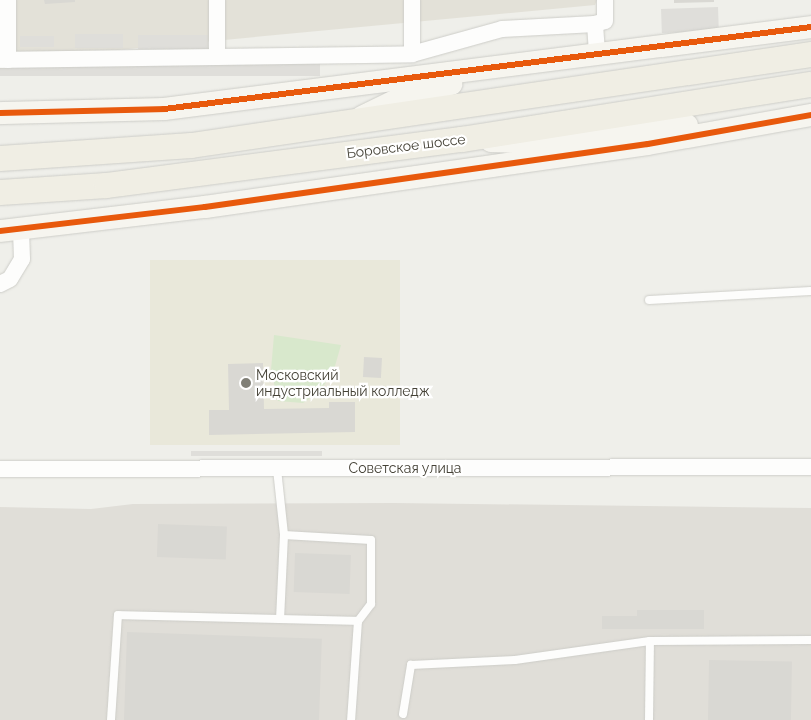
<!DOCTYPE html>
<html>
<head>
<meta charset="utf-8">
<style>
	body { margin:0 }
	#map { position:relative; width:811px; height:720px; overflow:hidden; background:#efefea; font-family:Raleway,sans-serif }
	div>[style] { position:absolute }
	.residential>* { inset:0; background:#e3e1d8 }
	.industrial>* { inset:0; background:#e0ded8 }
	.education>* { inset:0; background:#e9e8da; transform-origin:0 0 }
	.green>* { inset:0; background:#d8e8cc }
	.parking>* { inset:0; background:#dfdeda; transform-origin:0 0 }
	.building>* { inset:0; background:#d9d8d3; transform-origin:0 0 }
	.roads { filter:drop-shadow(0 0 1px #cdcdc8) drop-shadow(0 0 1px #cdcdc8) }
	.lane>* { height:8px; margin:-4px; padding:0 4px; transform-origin:4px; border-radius:4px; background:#fdfdfc }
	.street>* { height:16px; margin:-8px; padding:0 8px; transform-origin:8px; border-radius:8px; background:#fdfdfc }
	.secondary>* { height:22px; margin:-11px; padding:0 11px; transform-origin:11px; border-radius:11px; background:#f6f5ef }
	.primary>* { height:25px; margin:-12.5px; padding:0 12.5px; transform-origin:12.5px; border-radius:12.5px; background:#f0eee4 }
	.cycleway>* { height:6px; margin:-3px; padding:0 3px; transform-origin:3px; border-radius:3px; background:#e8590c }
	.dots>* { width:14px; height:14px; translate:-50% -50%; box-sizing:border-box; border:2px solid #fff; border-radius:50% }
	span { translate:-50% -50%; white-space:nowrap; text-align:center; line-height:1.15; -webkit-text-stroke:4.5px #fff; paint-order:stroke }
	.street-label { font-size:14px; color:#454237 }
	.poi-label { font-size:14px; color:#454237 }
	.left { translate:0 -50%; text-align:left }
</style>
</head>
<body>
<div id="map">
	<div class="residential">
		<div style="clip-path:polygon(0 0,597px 0,595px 5px,0 61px)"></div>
	</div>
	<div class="industrial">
		<div style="clip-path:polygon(394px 503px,811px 508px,811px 720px,0 720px,0 507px,91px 509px,133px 504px)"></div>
	</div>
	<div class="education">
		<div style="left:400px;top:260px;width:185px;height:250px;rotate:90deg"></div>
	</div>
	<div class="green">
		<div style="clip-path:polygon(274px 335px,341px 345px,333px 373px,318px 393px,303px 403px,278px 401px,271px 370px)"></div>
	</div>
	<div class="parking">
		<div style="left:718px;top:7px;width:24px;height:57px;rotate:88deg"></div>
		<div style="left:123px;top:34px;width:14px;height:48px;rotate:90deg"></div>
		<div style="left:208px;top:35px;width:14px;height:70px;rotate:90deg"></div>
		<div style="left:54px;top:36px;width:11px;height:34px;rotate:90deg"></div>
		<div style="left:0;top:62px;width:320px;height:14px"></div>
		<div style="left:191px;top:451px;width:131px;height:5px"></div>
	</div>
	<div class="building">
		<div style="clip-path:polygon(44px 0,75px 0,75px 2px,45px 4px)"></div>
		<div style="clip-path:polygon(674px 0,714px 0,714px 2px,674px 3px)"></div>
		<div style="left:364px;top:357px;width:18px;height:20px;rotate:3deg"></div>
		<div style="clip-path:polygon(263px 363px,264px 409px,329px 408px,329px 402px,355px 402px,355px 432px,209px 435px,209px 410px,229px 410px,228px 364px)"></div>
		<div style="left:158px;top:524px;width:69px;height:33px;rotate:2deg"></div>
		<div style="left:295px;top:553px;width:56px;height:39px;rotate:2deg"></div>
		<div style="clip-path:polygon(637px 610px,704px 610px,704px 629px,602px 629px,602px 616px,637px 616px)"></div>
		<div style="left:127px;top:632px;width:195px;height:88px;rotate:2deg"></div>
		<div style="left:709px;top:660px;width:83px;height:60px;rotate:1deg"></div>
	</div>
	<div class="roads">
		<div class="lane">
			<div style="left:649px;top:300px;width:162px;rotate:-3.2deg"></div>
			<div style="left:277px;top:469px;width:66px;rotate:83.9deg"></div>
			<div style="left:284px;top:535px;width:84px;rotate:92.7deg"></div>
			<div style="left:284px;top:535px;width:87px;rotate:3.3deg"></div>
			<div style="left:371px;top:540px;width:64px;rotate:90deg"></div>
			<div style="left:371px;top:604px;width:21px;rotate:127deg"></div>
			<div style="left:358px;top:621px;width:99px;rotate:94deg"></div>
			<div style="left:403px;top:714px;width:50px;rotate:-80.7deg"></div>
			<div style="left:411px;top:665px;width:104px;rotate:-2.8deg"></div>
			<div style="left:515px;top:660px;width:136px;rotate:-8deg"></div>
			<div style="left:650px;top:641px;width:161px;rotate:-0.4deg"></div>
			<div style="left:111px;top:720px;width:105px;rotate:-86.2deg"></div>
			<div style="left:118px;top:615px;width:240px;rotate:1.4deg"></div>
			<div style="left:649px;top:720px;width:79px;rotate:-89.3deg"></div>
		</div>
		<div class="street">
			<div style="left:412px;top:0;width:54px;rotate:90deg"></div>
			<div style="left:597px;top:53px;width:29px;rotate:-94deg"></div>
			<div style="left:595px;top:24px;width:10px;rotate:-17deg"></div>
			<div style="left:605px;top:21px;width:21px;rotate:-90deg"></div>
			<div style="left:217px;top:57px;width:57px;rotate:-90deg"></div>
			<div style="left:0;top:60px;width:412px;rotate:-0.8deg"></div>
			<div style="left:412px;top:54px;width:93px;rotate:-15.5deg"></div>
			<div style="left:502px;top:29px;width:93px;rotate:-3.1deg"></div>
			<div style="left:8px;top:60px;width:60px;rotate:-90deg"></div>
			<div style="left:0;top:284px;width:11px;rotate:-27deg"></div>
			<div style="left:10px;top:279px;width:23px;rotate:-59deg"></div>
			<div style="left:22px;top:259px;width:30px;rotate:-92deg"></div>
			<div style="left:0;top:469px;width:811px;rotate:-0.14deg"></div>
		</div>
		<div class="secondary">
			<div style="left:0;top:113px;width:164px;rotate:-1.4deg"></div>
			<div style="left:164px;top:109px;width:652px;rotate:-7.22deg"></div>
			<div style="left:362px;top:117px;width:48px;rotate:-26deg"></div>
			<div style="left:405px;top:96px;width:48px;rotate:-14.6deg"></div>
			<div style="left:491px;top:141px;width:35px;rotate:2deg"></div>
			<div style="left:526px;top:142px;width:114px;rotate:-7.6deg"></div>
			<div style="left:639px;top:127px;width:48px;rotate:-2.4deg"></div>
			<div style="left:0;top:231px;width:206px;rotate:-6.7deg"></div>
			<div style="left:205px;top:207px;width:447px;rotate:-8.1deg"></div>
			<div style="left:648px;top:144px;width:166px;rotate:-10.1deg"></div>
		</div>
		<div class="primary">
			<div style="left:0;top:158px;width:191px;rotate:-3.9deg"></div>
			<div style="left:191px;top:145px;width:627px;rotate:-8.35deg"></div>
			<div style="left:0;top:192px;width:106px;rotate:-3.8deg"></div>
			<div style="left:106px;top:185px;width:359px;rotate:-7.4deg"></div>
			<div style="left:462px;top:139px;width:353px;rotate:-9deg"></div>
		</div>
	</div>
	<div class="cycleway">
		<div style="left:0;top:113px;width:164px;rotate:-1.4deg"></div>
		<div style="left:164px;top:109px;width:652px;rotate:-7.22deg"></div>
		<div style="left:0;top:231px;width:206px;rotate:-6.7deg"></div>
		<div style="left:205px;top:207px;width:447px;rotate:-8.1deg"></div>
		<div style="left:648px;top:144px;width:166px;rotate:-10.1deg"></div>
	</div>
	<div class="dots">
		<div style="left:246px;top:383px;background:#807f76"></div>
	</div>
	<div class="street-label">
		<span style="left:406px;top:146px;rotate:-7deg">Боровское шоссе</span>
		<span style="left:405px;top:468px">Советская улица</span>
	</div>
	<div class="poi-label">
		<span class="left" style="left:256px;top:383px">Московский<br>индустриальный колледж</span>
	</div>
</div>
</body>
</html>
